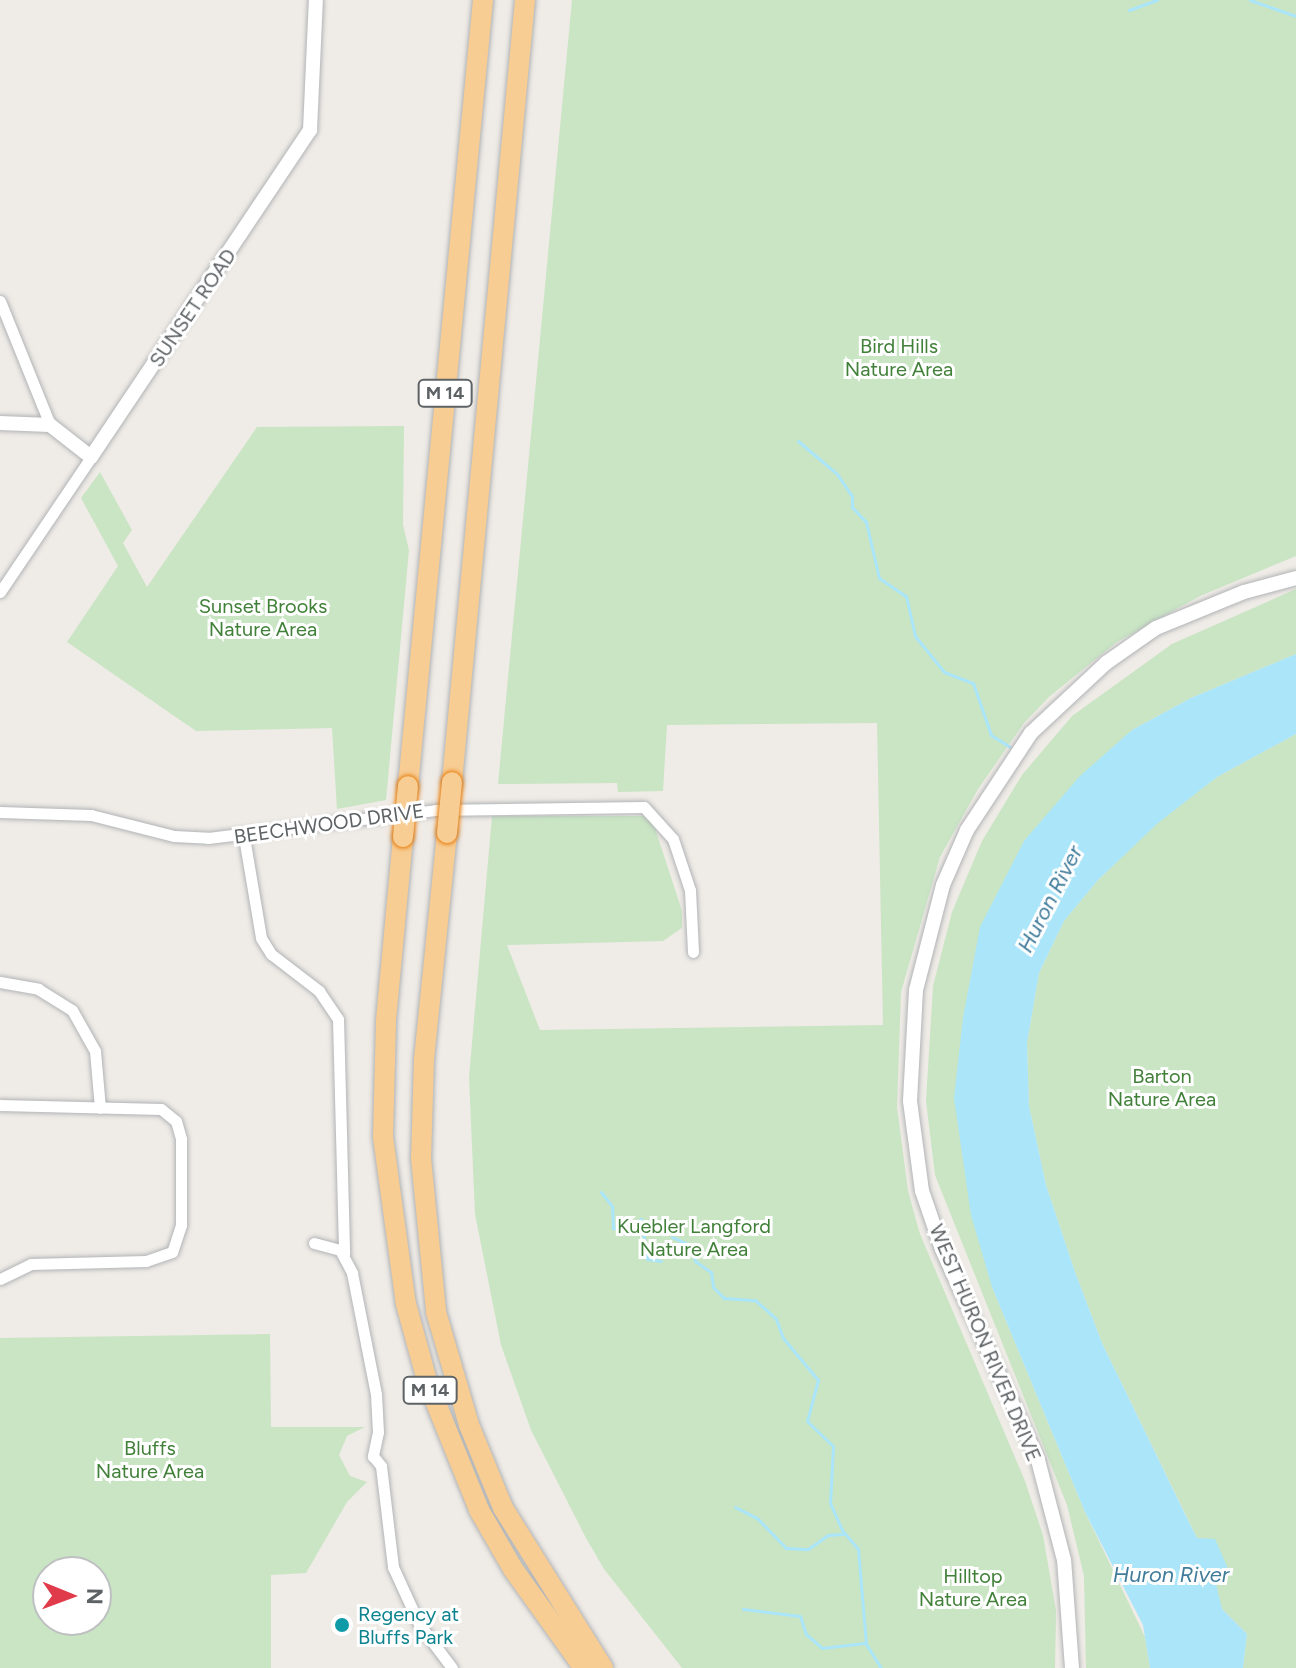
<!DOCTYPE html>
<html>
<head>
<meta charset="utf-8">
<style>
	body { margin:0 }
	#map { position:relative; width:1296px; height:1668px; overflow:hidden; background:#efebe6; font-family:Figtree,sans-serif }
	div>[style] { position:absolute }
	.green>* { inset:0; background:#c9e5c4 }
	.water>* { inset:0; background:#aae5fa }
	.stream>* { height:3px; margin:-1.5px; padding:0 1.5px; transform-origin:1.5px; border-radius:1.5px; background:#aae5fa }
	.roads { filter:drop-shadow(0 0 2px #b1b4b7) drop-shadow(0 0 2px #b1b4b7) }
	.minor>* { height:11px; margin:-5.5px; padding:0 5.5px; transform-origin:5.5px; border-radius:5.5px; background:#fff }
	.tertiary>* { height:14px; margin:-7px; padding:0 7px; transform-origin:7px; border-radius:7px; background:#fff }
	.motorway>* { height:20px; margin:-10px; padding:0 10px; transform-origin:10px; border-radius:10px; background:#f7cd94 }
	.bridges { filter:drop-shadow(0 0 2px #e77e0d) drop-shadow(0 0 2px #e77e0d) }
	.motorway-bridge>* { height:20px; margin:-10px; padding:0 10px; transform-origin:10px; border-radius:10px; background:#f7cd94 }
	.dots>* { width:22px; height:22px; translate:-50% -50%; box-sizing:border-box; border:4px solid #fff; border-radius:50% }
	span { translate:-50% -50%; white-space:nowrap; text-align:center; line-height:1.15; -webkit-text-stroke:6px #fff; paint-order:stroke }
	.shield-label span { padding:2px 6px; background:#fff; border:2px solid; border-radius:6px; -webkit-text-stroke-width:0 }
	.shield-label { font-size:18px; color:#5d6265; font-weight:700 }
	.street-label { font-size:20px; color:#5d6265 }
	.park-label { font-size:20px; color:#418039 }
	.culture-label { font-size:20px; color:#0d838f }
	.left { translate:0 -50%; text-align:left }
	.water-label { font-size:22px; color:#417c9b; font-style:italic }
	.north { position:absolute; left:32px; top:1556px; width:80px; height:80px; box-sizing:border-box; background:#fff; border:2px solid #bec0c1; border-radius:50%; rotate:91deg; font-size:22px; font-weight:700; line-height:32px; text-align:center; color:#5d6265 }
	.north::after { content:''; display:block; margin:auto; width:28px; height:36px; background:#e03b4a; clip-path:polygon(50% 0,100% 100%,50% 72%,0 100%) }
</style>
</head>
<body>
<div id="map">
	<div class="green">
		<div style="clip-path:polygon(572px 0,1296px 0,1296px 556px,1200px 596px,1117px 642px,1050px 696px,1024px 723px,978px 789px,940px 857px,901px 992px,897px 1107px,908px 1191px,920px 1234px,1025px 1481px,1043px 1535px,1056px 1611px,1055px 1668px,682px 1668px,604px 1569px,586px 1538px,531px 1430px,501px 1345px,475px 1214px,469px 1077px,492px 816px,643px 816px,654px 825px,682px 911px,682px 928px,663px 941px,507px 945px,540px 1030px,883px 1025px,877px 723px,667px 725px,663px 791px,618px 792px,617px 783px,498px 784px)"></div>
		<div style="clip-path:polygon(404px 426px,403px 525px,409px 550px,386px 800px,337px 809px,332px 728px,196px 731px,67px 642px,118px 566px,81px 498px,100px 472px,132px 530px,123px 543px,147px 587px,257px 427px)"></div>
		<div style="clip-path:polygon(1296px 589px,1296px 654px,1191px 698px,1132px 730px,1024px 841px,992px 1287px,1085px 1512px,1145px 1637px,1150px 1668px,1086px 1668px,1084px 1576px,1067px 1505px,935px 1175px,926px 1101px,933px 986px,952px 912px,982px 841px,1022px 775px,1072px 716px,1172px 644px)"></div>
		<div style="clip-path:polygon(1296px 734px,1296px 1668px,1243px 1668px,1247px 1634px,1222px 1609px,1197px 1538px,1102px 1343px,1075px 1272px,1046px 1185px,1029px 1106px,1027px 1043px,1039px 973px,1064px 921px,1098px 880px,1158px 822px,1217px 777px)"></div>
		<div style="clip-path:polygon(evenodd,270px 1334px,271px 1427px,365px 1427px,347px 1436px,339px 1455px,350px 1476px,367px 1482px,347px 1502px,306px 1573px,271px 1575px,271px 1668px,0 1668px,0 1338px,270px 1334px,48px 1572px,96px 1572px,96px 1620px,48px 1620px,48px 1572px)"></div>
	</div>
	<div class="water">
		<div style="clip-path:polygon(1296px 654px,1296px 734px,1217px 777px,1158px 823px,1098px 880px,1064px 921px,1039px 973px,1027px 1043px,1029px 1106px,1046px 1185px,1075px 1272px,1102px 1343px,1185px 1514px,1197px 1538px,1215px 1539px,1229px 1571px,1216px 1584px,1222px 1609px,1247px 1634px,1243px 1668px,1150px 1668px,1143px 1625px,1085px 1512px,992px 1287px,971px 1215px,954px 1098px,963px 1018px,980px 927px,1024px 841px,1080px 776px,1132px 730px,1191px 698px)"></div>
	</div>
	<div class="stream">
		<div style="left:1250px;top:0;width:49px;rotate:19.2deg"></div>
		<div style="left:1129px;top:10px;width:30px;rotate:-20deg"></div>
		<div style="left:798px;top:441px;width:51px;rotate:40.2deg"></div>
		<div style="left:837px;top:474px;width:27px;rotate:56deg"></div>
		<div style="left:852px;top:496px;width:11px;rotate:90deg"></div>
		<div style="left:852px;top:507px;width:21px;rotate:47deg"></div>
		<div style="left:866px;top:522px;width:57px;rotate:76.9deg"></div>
		<div style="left:879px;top:578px;width:32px;rotate:34deg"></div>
		<div style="left:906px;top:596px;width:41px;rotate:77.3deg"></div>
		<div style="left:915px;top:636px;width:46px;rotate:51.1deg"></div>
		<div style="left:944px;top:672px;width:31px;rotate:21deg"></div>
		<div style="left:973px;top:683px;width:55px;rotate:70.9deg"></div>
		<div style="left:991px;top:735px;width:22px;rotate:32deg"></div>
		<div style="left:601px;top:1192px;width:18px;rotate:52deg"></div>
		<div style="left:612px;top:1206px;width:22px;rotate:87deg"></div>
		<div style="left:613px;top:1228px;width:14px;rotate:4deg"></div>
		<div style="left:627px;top:1229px;width:17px;rotate:-36deg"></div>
		<div style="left:641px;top:1219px;width:40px;rotate:81.5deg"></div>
		<div style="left:647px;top:1259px;width:14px;rotate:8deg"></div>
		<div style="left:672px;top:1237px;width:22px;rotate:24deg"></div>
		<div style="left:692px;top:1246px;width:15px;rotate:79deg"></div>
		<div style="left:695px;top:1261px;width:19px;rotate:35deg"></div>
		<div style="left:711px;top:1272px;width:15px;rotate:82deg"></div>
		<div style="left:713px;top:1287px;width:16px;rotate:45deg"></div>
		<div style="left:724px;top:1298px;width:31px;rotate:4deg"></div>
		<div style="left:755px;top:1300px;width:28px;rotate:42deg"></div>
		<div style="left:776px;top:1319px;width:20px;rotate:70deg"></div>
		<div style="left:783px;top:1338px;width:55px;rotate:50.2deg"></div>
		<div style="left:818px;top:1380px;width:42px;rotate:105deg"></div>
		<div style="left:807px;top:1421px;width:36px;rotate:44deg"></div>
		<div style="left:833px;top:1446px;width:57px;rotate:93deg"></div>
		<div style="left:830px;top:1503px;width:30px;rotate:66deg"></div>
		<div style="left:842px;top:1530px;width:25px;rotate:50deg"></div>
		<div style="left:858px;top:1549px;width:95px;rotate:85.2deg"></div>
		<div style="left:866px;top:1644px;width:28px;rotate:58deg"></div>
		<div style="left:735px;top:1507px;width:25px;rotate:27deg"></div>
		<div style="left:757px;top:1518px;width:42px;rotate:46deg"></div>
		<div style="left:786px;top:1548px;width:22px;rotate:3deg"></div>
		<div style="left:808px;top:1549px;width:24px;rotate:-35deg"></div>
		<div style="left:828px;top:1535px;width:15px;rotate:-4deg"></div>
		<div style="left:743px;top:1609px;width:57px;rotate:7deg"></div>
		<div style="left:800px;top:1616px;width:19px;rotate:72deg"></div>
		<div style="left:806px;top:1634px;width:21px;rotate:41deg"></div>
		<div style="left:822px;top:1648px;width:43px;rotate:-6.6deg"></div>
	</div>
	<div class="roads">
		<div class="minor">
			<div style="left:0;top:301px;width:134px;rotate:68deg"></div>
			<div style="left:0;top:592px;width:163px;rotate:-56deg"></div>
			<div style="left:0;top:812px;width:91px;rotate:1.9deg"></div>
			<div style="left:91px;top:815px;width:86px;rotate:14.2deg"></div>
			<div style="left:174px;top:836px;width:34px;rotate:3deg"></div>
			<div style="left:208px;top:838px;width:229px;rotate:-7deg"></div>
			<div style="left:435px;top:810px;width:209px;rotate:-0.8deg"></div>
			<div style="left:644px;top:807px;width:43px;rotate:47.8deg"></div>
			<div style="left:673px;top:839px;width:54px;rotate:71.6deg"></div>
			<div style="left:690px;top:890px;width:62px;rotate:87.2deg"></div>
			<div style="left:244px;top:837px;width:102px;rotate:80.4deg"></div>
			<div style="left:261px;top:938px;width:19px;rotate:58deg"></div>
			<div style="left:271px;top:954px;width:61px;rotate:37.6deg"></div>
			<div style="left:319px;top:991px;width:34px;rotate:56deg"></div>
			<div style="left:338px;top:1019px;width:235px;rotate:88.5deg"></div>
			<div style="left:0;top:982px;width:39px;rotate:10deg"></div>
			<div style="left:38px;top:989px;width:40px;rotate:32deg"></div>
			<div style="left:72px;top:1010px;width:47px;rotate:60.7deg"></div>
			<div style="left:95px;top:1051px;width:57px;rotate:85deg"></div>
			<div style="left:0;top:1105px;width:161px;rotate:1.4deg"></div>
			<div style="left:161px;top:1109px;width:19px;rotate:39deg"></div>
			<div style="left:176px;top:1121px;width:19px;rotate:74deg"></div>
			<div style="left:181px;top:1139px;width:86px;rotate:90deg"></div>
			<div style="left:181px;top:1225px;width:28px;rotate:108deg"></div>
			<div style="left:172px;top:1252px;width:28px;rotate:161deg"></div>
			<div style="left:146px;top:1261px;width:115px;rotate:178.5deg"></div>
			<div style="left:31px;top:1264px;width:34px;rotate:154deg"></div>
			<div style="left:314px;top:1243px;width:27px;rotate:15deg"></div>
			<div style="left:340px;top:1250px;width:26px;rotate:62deg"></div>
			<div style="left:352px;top:1273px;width:123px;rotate:78.8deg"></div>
			<div style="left:376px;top:1394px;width:38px;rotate:87deg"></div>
			<div style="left:378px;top:1432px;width:25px;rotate:102deg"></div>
			<div style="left:373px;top:1456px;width:13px;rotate:51deg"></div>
			<div style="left:381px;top:1466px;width:102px;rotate:83.2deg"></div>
			<div style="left:393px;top:1567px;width:63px;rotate:65.5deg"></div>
			<div style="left:419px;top:1624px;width:55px;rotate:53.1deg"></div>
		</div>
		<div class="tertiary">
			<div style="left:0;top:423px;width:50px;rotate:2.3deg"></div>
			<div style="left:50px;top:425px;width:52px;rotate:38deg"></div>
			<div style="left:91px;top:457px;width:394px;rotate:-56.2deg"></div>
			<div style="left:310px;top:130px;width:130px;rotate:-87.4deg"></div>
			<div style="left:1072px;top:1668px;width:108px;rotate:-94.2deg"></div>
			<div style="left:1064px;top:1560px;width:103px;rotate:-104.6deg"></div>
			<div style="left:1038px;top:1460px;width:232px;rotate:-114.5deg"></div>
			<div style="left:942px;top:1249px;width:61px;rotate:-109deg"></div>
			<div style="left:922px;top:1191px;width:91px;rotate:-97.6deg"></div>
			<div style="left:910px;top:1101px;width:111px;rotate:-86.9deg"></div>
			<div style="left:916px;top:990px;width:108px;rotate:-75.6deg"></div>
			<div style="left:943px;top:885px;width:60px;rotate:-66.4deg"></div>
			<div style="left:967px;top:830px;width:116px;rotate:-56.6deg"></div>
			<div style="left:1031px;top:733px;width:103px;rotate:-43deg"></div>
			<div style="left:1106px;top:663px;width:61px;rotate:-35deg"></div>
			<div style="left:1156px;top:628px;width:95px;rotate:-22.2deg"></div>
			<div style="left:1244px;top:592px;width:54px;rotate:-15.1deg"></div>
		</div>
		<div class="motorway">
			<div style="left:452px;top:782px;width:785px;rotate:-84.67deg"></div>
			<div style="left:408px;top:786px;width:790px;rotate:-84.55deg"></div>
			<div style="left:447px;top:833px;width:227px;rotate:95.8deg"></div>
			<div style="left:424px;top:1059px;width:99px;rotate:91.7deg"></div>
			<div style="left:421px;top:1158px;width:155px;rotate:84.4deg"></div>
			<div style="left:436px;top:1312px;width:118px;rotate:73.7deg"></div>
			<div style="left:469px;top:1425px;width:90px;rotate:67.7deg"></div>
			<div style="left:503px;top:1508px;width:189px;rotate:58deg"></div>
			<div style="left:403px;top:837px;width:186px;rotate:95.3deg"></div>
			<div style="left:386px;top:1022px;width:115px;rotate:91.5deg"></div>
			<div style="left:383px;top:1137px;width:169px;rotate:82.2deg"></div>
			<div style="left:406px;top:1304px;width:80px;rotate:74.7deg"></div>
			<div style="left:427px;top:1381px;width:139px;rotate:68deg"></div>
			<div style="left:479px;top:1510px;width:68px;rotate:60deg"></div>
			<div style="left:513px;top:1569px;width:122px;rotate:54.4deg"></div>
		</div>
	</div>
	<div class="bridges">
		<div class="motorway-bridge">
			<div style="left:447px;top:833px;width:51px;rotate:-84.4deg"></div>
			<div style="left:403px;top:837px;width:51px;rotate:-84.4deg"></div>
		</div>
	</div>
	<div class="dots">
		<div style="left:342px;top:1625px;background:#0f9aa8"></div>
	</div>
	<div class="shield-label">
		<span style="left:445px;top:393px">M 14</span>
		<span style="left:430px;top:1390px">M 14</span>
	</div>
	<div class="street-label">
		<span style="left:193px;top:308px;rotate:-56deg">SUNSET ROAD</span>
		<span style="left:329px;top:824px;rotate:-8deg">BEECHWOOD DRIVE</span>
		<span style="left:985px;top:1343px;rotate:67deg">WEST HURON RIVER DRIVE</span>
	</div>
	<div class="park-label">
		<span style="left:899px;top:358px">Bird Hills<br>Nature Area</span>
		<span style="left:263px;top:618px">Sunset Brooks<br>Nature Area</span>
		<span style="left:1162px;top:1088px">Barton<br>Nature Area</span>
		<span style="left:694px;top:1238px">Kuebler Langford<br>Nature Area</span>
		<span style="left:150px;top:1460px">Bluffs<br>Nature Area</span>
		<span style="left:973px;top:1588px">Hilltop<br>Nature Area</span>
	</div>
	<div class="culture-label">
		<span class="left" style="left:358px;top:1626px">Regency at<br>Bluffs Park</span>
	</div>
	<div class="water-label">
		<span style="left:1050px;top:899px;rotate:-63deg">Huron River</span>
		<span style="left:1171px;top:1575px">Huron River</span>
	</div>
	<div class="north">N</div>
</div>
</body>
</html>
